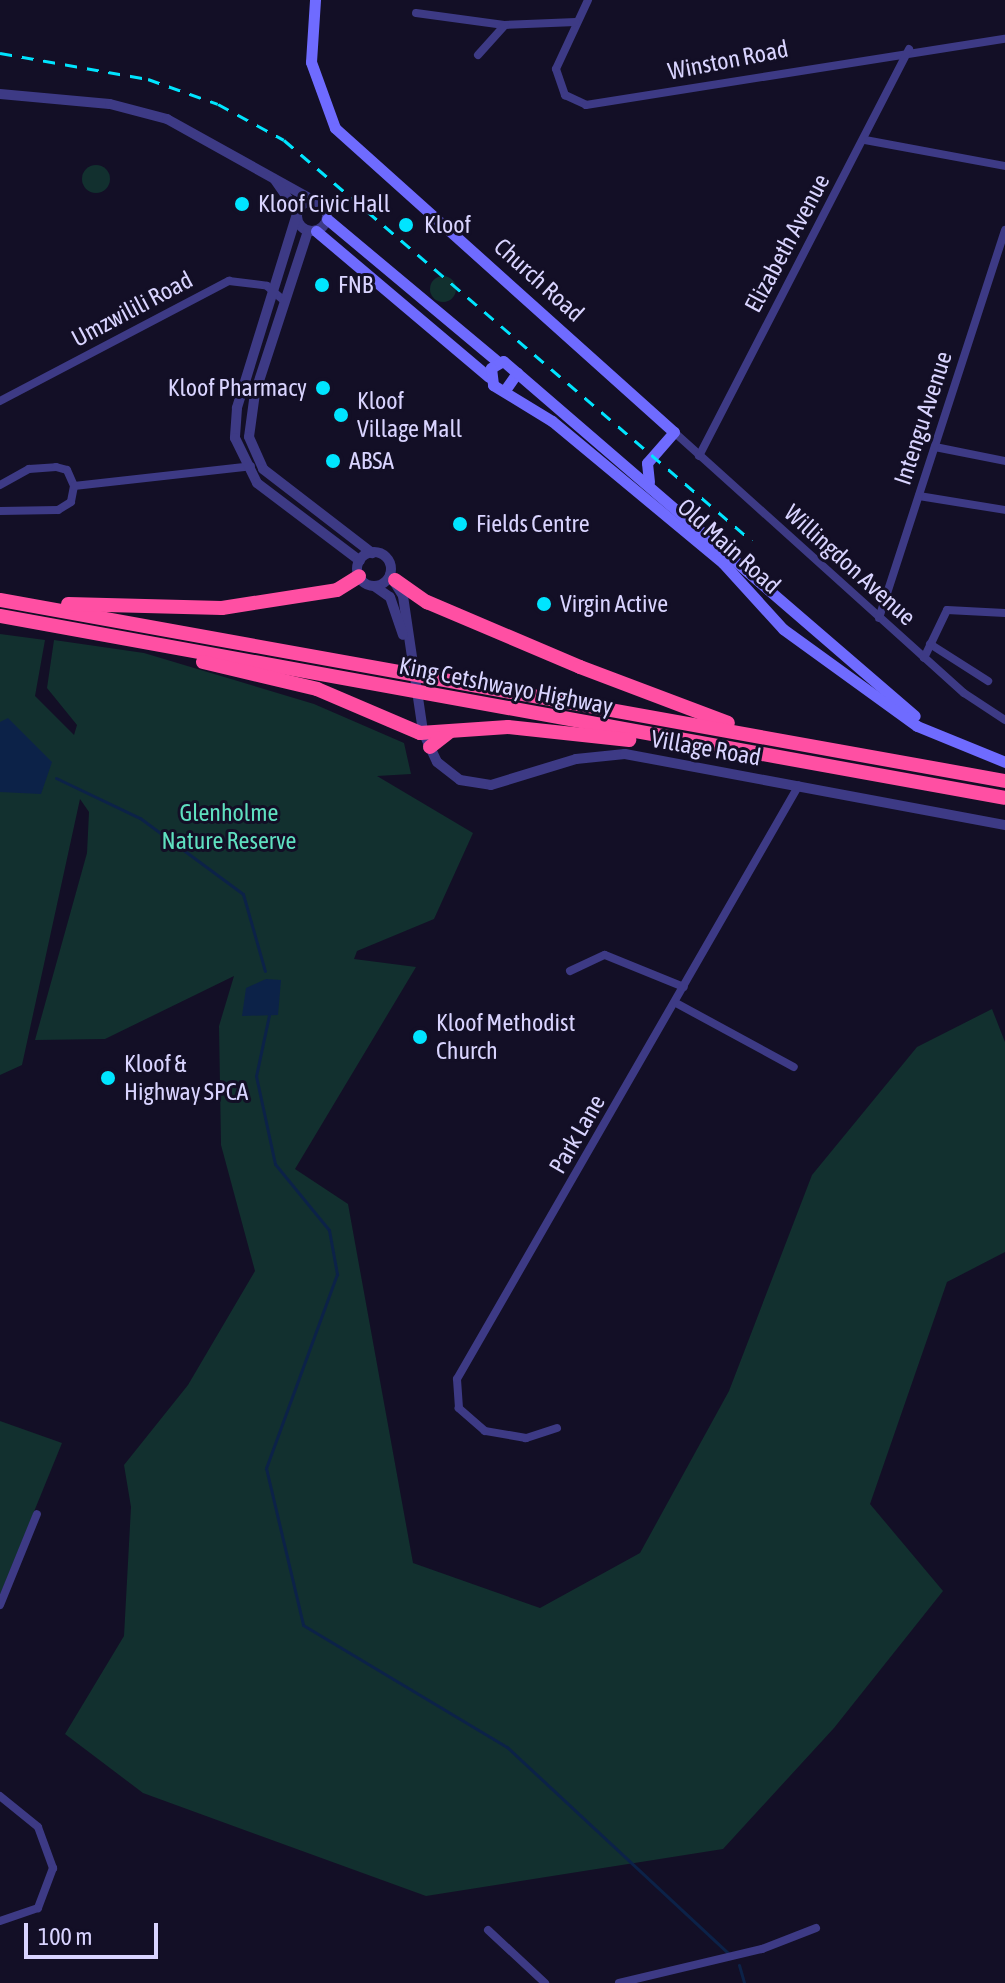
<!DOCTYPE html>
<html>
<head>
<meta charset="utf-8">
<style>
	body { margin:0 }
	#map { position:relative; width:1005px; height:1983px; overflow:hidden; background:#130f26; font-family:"Asap Condensed",sans-serif }
	div>[style] { position:absolute }
	.green>* { inset:0; background:#12302f }
	.round { border-radius:50% }
	.water>* { inset:0; background:#0c2248 }
	.stream>* { height:3px; margin:-1.5px; padding:0 1.5px; transform-origin:1.5px; border-radius:1.5px; background:#0c2248 }
	.minor>* { height:8px; margin:-4px; padding:0 4px; transform-origin:4px; border-radius:4px; background:#3d3a85 }
	.tertiary>* { height:10px; margin:-5px; padding:0 5px; transform-origin:5px; border-radius:5px; background:#3d3a85 }
	.tertiary>.ring { margin:-5px; padding:0; box-sizing:content-box; background:none; border:10px solid #3d3a85; border-radius:50% }
	.secondary>* { height:11px; margin:-5.5px; padding:0 5.5px; transform-origin:5.5px; border-radius:5.5px; background:#6f6bff }
	.motorway>* { height:14px; margin:-7px; padding:0 7px; transform-origin:7px; border-radius:7px; background:#ff4fa3 }
	.rail>* { height:3px; margin-top:-1.5px; transform-origin:0; background:repeating-linear-gradient(90deg,#00e5ff 0 12px,transparent 0 22px) }
	.dots>* { width:22px; height:22px; translate:-50% -50%; box-sizing:border-box; border:4px solid #130f26; border-radius:50% }
	span { translate:-50% -50%; white-space:nowrap; text-align:center; line-height:1.15; -webkit-text-stroke:6px #130f26; paint-order:stroke }
	.street-label { font-size:24px; color:#d9d4ff }
	.poi-label { font-size:24px; color:#d9d4ff }
	.left { translate:0 -50%; text-align:left }
	.right { translate:-100% -50%; text-align:right }
	.park-label { font-size:24px; color:#5fe0c0 }
	.scale { position:absolute; left:24px; top:1923px; width:134px; height:36px; box-sizing:border-box; border:4px solid #d9d4ff; border-top:0; padding-left:10px; font-size:24px; line-height:28px; white-space:nowrap; color:#d9d4ff; -webkit-text-stroke:6px #130f26; paint-order:stroke }
</style>
</head>
<body>
<div id="map">
	<div class="green">
		<div class="round" style="left:82px;top:165px;width:28px;height:28px"></div>
		<div class="round" style="left:430px;top:276px;width:26px;height:26px"></div>
		<div style="clip-path:polygon(0 634px,45px 640px,35px 696px,74px 735px,77px 725px,47px 688px,54px 640px,144px 653px,314px 704px,404px 743px,411px 774px,377px 776px,473px 833px,434px 919px,357px 951px,354px 959px,416px 967px,295px 1169px,348px 1204px,413px 1563px,540px 1608px,640px 1553px,729px 1391px,812px 1175px,917px 1047px,992px 1009px,1005px 1042px,1005px 1252px,947px 1282px,870px 1504px,943px 1591px,834px 1728px,723px 1849px,426px 1896px,143px 1793px,65px 1734px,124px 1636px,131px 1507px,124px 1465px,188px 1385px,255px 1271px,221px 1145px,219px 1026px,234px 976px,105px 1039px,35px 1040px,87px 853px,89px 812px,80px 799px,22px 1065px,0 1075px)"></div>
		<div style="clip-path:polygon(0 1421px,62px 1443px,0 1595px)"></div>
	</div>
	<div class="water">
		<div style="clip-path:polygon(8px 718px,52px 762px,41px 794px,0 792px,0 722px)"></div>
		<div style="clip-path:polygon(266px 979px,281px 980px,278px 1015px,242px 1016px,246px 988px)"></div>
	</div>
	<div class="stream">
		<div style="left:56px;top:778px;width:93px;rotate:25.5deg"></div>
		<div style="left:140px;top:818px;width:128px;rotate:36.4deg"></div>
		<div style="left:243px;top:894px;width:80px;rotate:74.1deg"></div>
		<div style="left:269px;top:1015px;width:62px;rotate:102deg"></div>
		<div style="left:256px;top:1076px;width:90px;rotate:77.8deg"></div>
		<div style="left:275px;top:1164px;width:85px;rotate:50.7deg"></div>
		<div style="left:329px;top:1230px;width:45px;rotate:79.7deg"></div>
		<div style="left:337px;top:1274px;width:207px;rotate:110.1deg"></div>
		<div style="left:266px;top:1468px;width:161px;rotate:76.7deg"></div>
		<div style="left:303px;top:1625px;width:238px;rotate:30.9deg"></div>
		<div style="left:507px;top:1747px;width:302px;rotate:43deg"></div>
		<div style="left:739px;top:1965px;width:19px;rotate:74deg"></div>
	</div>
	<div class="minor">
		<div style="left:588px;top:0;width:76px;rotate:114.9deg"></div>
		<div style="left:556px;top:69px;width:28px;rotate:71deg"></div>
		<div style="left:565px;top:95px;width:23px;rotate:25deg"></div>
		<div style="left:586px;top:105px;width:424px;rotate:-9deg"></div>
		<div style="left:416px;top:13px;width:89px;rotate:7.8deg"></div>
		<div style="left:504px;top:25px;width:72px;rotate:-2.4deg"></div>
		<div style="left:478px;top:55px;width:40px;rotate:-48deg"></div>
		<div style="left:865px;top:140px;width:142px;rotate:10.5deg"></div>
		<div style="left:0;top:401px;width:259px;rotate:-27.7deg"></div>
		<div style="left:229px;top:281px;width:38px;rotate:7deg"></div>
		<div style="left:267px;top:286px;width:21px;rotate:41deg"></div>
		<div style="left:674px;top:432px;width:390px;rotate:42deg"></div>
		<div style="left:964px;top:693px;width:49px;rotate:33.4deg"></div>
		<div style="left:935px;top:447px;width:71px;rotate:11.3deg"></div>
		<div style="left:699px;top:456px;width:458px;rotate:-62.7deg"></div>
		<div style="left:0;top:485px;width:33px;rotate:-29deg"></div>
		<div style="left:29px;top:469px;width:27px;rotate:-4deg"></div>
		<div style="left:56px;top:467px;width:11px;rotate:15deg"></div>
		<div style="left:67px;top:470px;width:17px;rotate:66deg"></div>
		<div style="left:74px;top:486px;width:16px;rotate:101deg"></div>
		<div style="left:71px;top:502px;width:15px;rotate:148deg"></div>
		<div style="left:58px;top:510px;width:58px;rotate:179deg"></div>
		<div style="left:74px;top:486px;width:178px;rotate:-6.4deg"></div>
		<div style="left:919px;top:496px;width:87px;rotate:9.2deg"></div>
		<div style="left:879px;top:618px;width:408px;rotate:-72deg"></div>
		<div style="left:930px;top:644px;width:69px;rotate:32.5deg"></div>
		<div style="left:924px;top:658px;width:53px;rotate:-64.4deg"></div>
		<div style="left:947px;top:610px;width:58px;rotate:3deg"></div>
		<div style="left:570px;top:971px;width:38px;rotate:-25deg"></div>
		<div style="left:605px;top:955px;width:85px;rotate:22.1deg"></div>
		<div style="left:676px;top:1003px;width:134px;rotate:28.5deg"></div>
		<div style="left:557px;top:1428px;width:33px;rotate:162deg"></div>
		<div style="left:526px;top:1438px;width:42px;rotate:-170.3deg"></div>
		<div style="left:485px;top:1431px;width:35px;rotate:-139deg"></div>
		<div style="left:459px;top:1408px;width:29px;rotate:-94deg"></div>
		<div style="left:457px;top:1379px;width:685px;rotate:-60.07deg"></div>
		<div style="left:0;top:1605px;width:98px;rotate:-67.9deg"></div>
		<div style="left:0;top:1796px;width:49px;rotate:39.2deg"></div>
		<div style="left:38px;top:1827px;width:44px;rotate:69.9deg"></div>
		<div style="left:53px;top:1868px;width:43px;rotate:110.6deg"></div>
		<div style="left:38px;top:1908px;width:40px;rotate:161.1deg"></div>
		<div style="left:488px;top:1930px;width:78px;rotate:42.9deg"></div>
		<div style="left:619px;top:1983px;width:147px;rotate:-13.4deg"></div>
		<div style="left:762px;top:1949px;width:58px;rotate:-21.3deg"></div>
	</div>
	<div class="tertiary">
		<div style="left:0;top:94px;width:110px;rotate:5.2deg"></div>
		<div style="left:110px;top:104px;width:59px;rotate:14.7deg"></div>
		<div style="left:167px;top:119px;width:171px;rotate:29.1deg"></div>
		<div style="left:275px;top:180px;width:38px;rotate:55deg"></div>
		<div class="ring" style="left:297px;top:201px;width:20px;height:20px"></div>
		<div style="left:296px;top:217px;width:200px;rotate:107.2deg"></div>
		<div style="left:237px;top:408px;width:30px;rotate:94deg"></div>
		<div style="left:235px;top:438px;width:50px;rotate:63.9deg"></div>
		<div style="left:257px;top:483px;width:129px;rotate:37.1deg"></div>
		<div style="left:308px;top:231px;width:170px;rotate:108.1deg"></div>
		<div style="left:255px;top:393px;width:44px;rotate:97.8deg"></div>
		<div style="left:249px;top:437px;width:35px;rotate:66deg"></div>
		<div style="left:263px;top:469px;width:138px;rotate:37.6deg"></div>
		<div class="ring" style="left:357px;top:552px;width:24px;height:24px"></div>
		<div style="left:390px;top:575px;width:25px;rotate:58deg"></div>
		<div style="left:403px;top:596px;width:137px;rotate:81.6deg"></div>
		<div style="left:423px;top:732px;width:33px;rotate:65deg"></div>
		<div style="left:437px;top:762px;width:29px;rotate:38deg"></div>
		<div style="left:460px;top:780px;width:31px;rotate:9deg"></div>
		<div style="left:491px;top:785px;width:89px;rotate:-17deg"></div>
		<div style="left:576px;top:759px;width:49px;rotate:-5.8deg"></div>
		<div style="left:625px;top:754px;width:387px;rotate:10.6deg"></div>
		<div style="left:374px;top:586px;width:19px;rotate:35deg"></div>
		<div style="left:390px;top:597px;width:40px;rotate:71.1deg"></div>
	</div>
	<div class="secondary">
		<div style="left:315px;top:0;width:62px;rotate:93.7deg"></div>
		<div style="left:311px;top:62px;width:70px;rotate:70deg"></div>
		<div style="left:335px;top:128px;width:455px;rotate:41.9deg"></div>
		<div style="left:674px;top:432px;width:41px;rotate:131.1deg"></div>
		<div style="left:647px;top:463px;width:19px;rotate:84deg"></div>
		<div style="left:327px;top:219px;width:223px;rotate:39.9deg"></div>
		<div style="left:316px;top:231px;width:226px;rotate:40.2deg"></div>
		<div style="left:517px;top:373px;width:525px;rotate:40.76deg"></div>
		<div style="left:505px;top:390px;width:21px;rotate:-55deg"></div>
		<div style="left:517px;top:373px;width:18px;rotate:-139deg"></div>
		<div style="left:503px;top:361px;width:14px;rotate:150deg"></div>
		<div style="left:491px;top:368px;width:17px;rotate:83deg"></div>
		<div style="left:493px;top:385px;width:69px;rotate:31.4deg"></div>
		<div style="left:552px;top:421px;width:222px;rotate:39.7deg"></div>
		<div style="left:723px;top:563px;width:89px;rotate:47.7deg"></div>
		<div style="left:783px;top:629px;width:165px;rotate:35.9deg"></div>
		<div style="left:917px;top:726px;width:95px;rotate:22.2deg"></div>
	</div>
	<div class="motorway">
		<div style="left:395px;top:580px;width:39px;rotate:35deg"></div>
		<div style="left:427px;top:602px;width:166px;rotate:23deg"></div>
		<div style="left:580px;top:667px;width:158px;rotate:20.7deg"></div>
		<div style="left:0;top:600px;width:1021px;rotate:10.21deg"></div>
		<div style="left:68px;top:604px;width:154px;rotate:1.5deg"></div>
		<div style="left:222px;top:608px;width:116px;rotate:-8.9deg"></div>
		<div style="left:337px;top:590px;width:26px;rotate:-32deg"></div>
		<div style="left:0;top:616px;width:1021px;rotate:10.26deg"></div>
		<div style="left:203px;top:662px;width:117px;rotate:13.3deg"></div>
		<div style="left:317px;top:689px;width:112px;rotate:23.1deg"></div>
		<div style="left:420px;top:733px;width:88px;rotate:-3.9deg"></div>
		<div style="left:508px;top:727px;width:122px;rotate:6.1deg"></div>
		<div style="left:430px;top:747px;width:24px;rotate:-38deg"></div>
	</div>
	<div class="rail">
		<div style="left:0;top:53px;width:150px;rotate:10deg"></div>
		<div style="left:148px;top:79px;width:74px;rotate:19.7deg"></div>
		<div style="left:218px;top:104px;width:75px;rotate:28.6deg"></div>
		<div style="left:284px;top:140px;width:616px;rotate:40.59deg"></div>
	</div>
	<div class="dots">
		<div style="left:242px;top:204px;background:#00e5ff"></div>
		<div style="left:406px;top:225px;background:#00e5ff"></div>
		<div style="left:322px;top:285px;background:#00e5ff"></div>
		<div style="left:323px;top:388px;background:#00e5ff"></div>
		<div style="left:341px;top:415px;background:#00e5ff"></div>
		<div style="left:333px;top:461px;background:#00e5ff"></div>
		<div style="left:460px;top:524px;background:#00e5ff"></div>
		<div style="left:544px;top:604px;background:#00e5ff"></div>
		<div style="left:420px;top:1037px;background:#00e5ff"></div>
		<div style="left:108px;top:1078px;background:#00e5ff"></div>
	</div>
	<div class="street-label">
		<span style="left:728px;top:60px;rotate:-11deg">Winston Road</span>
		<span style="left:787px;top:243px;rotate:-62deg">Elizabeth Avenue</span>
		<span style="left:539px;top:280px;rotate:42deg">Church Road</span>
		<span style="left:132px;top:309px;rotate:-28deg">Umzwilili Road</span>
		<span style="left:923px;top:418px;rotate:-72deg">Intengu Avenue</span>
		<span style="left:729px;top:546px;rotate:42deg">Old Main Road</span>
		<span style="left:850px;top:565px;rotate:42deg">Willingdon Avenue</span>
		<span style="left:506px;top:686px;rotate:11deg">King Cetshwayo Highway</span>
		<span style="left:706px;top:748px;rotate:10deg">Village Road</span>
		<span style="left:577px;top:1134px;rotate:-60deg">Park Lane</span>
	</div>
	<div class="poi-label">
		<span class="left" style="left:258px;top:204px">Kloof Civic Hall</span>
		<span class="left" style="left:424px;top:225px">Kloof</span>
		<span class="left" style="left:338px;top:285px">FNB</span>
		<span class="right" style="left:307px;top:388px">Kloof Pharmacy</span>
		<span class="left" style="left:357px;top:415px">Kloof<br>Village Mall</span>
		<span class="left" style="left:349px;top:461px">ABSA</span>
		<span class="left" style="left:476px;top:524px">Fields Centre</span>
		<span class="left" style="left:560px;top:604px">Virgin Active</span>
		<span class="left" style="left:436px;top:1037px">Kloof Methodist<br>Church</span>
		<span class="left" style="left:124px;top:1078px">Kloof &amp;<br>Highway SPCA</span>
	</div>
	<div class="park-label">
		<span style="left:229px;top:827px">Glenholme<br>Nature Reserve</span>
	</div>
	<div class="scale">100 m</div>
</div>
</body>
</html>
